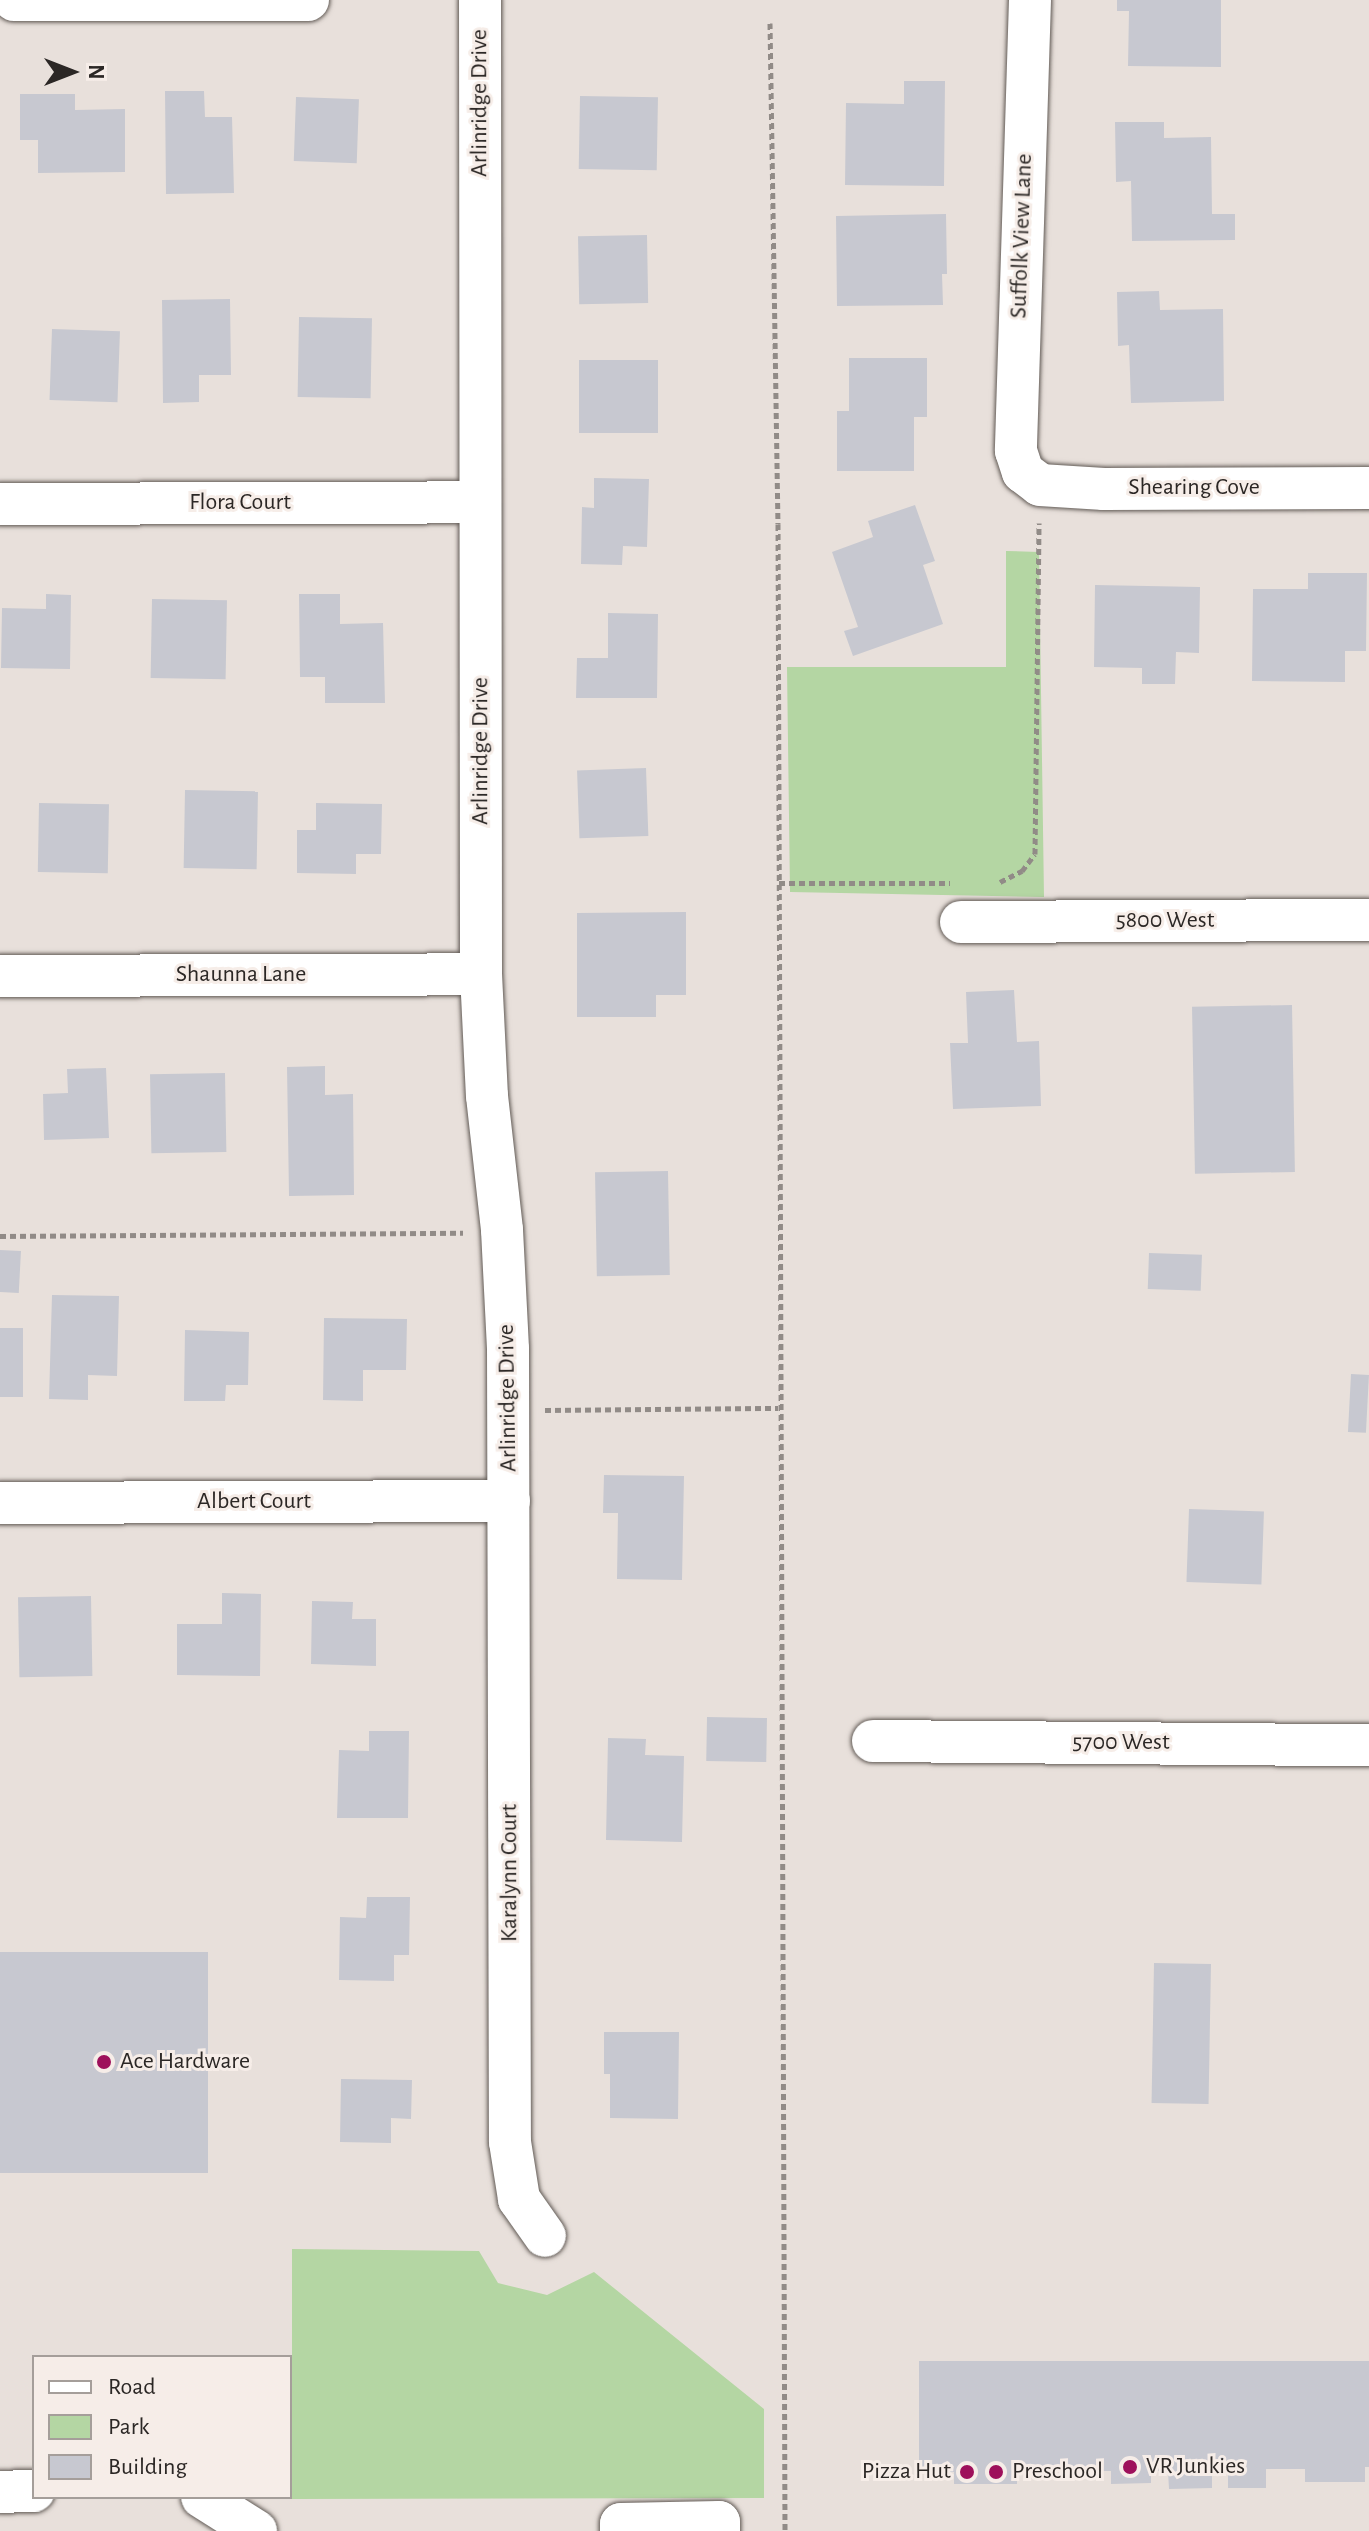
<!DOCTYPE html>
<html>
<head>
<meta charset="utf-8">
<style>
	body { margin:0 }
	#map { position:relative; width:1369px; height:2531px; overflow:hidden; background:#e8e0db; font-family:"Alegreya Sans",sans-serif }
	div>[style] { position:absolute }
	.green>* { inset:0; background:#b4d6a3 }
	.building>* { inset:0; background:#c7c8d0; transform-origin:0 0 }
	.path>* { height:5px; margin-top:-2.5px; transform-origin:0; background:repeating-linear-gradient(90deg,#918b87 0 6px,transparent 0 10px) }
	.roads { filter:drop-shadow(0 0 2px #625b56) drop-shadow(0 0 2px #625b56) }
	.minor>* { height:42px; margin:-21px; padding:0 21px; transform-origin:21px; border-radius:21px; background:#fff }
	.dots>* { width:22px; height:22px; translate:-50% -50%; box-sizing:border-box; border:4px solid #f6ede8; border-radius:50% }
	span { translate:-50% -50%; white-space:nowrap; text-align:center; line-height:1.15; -webkit-text-stroke:6px #f6ede8; paint-order:stroke }
	.street-label { font-size:24px; color:#2b2725 }
	.poi-label { font-size:24px; color:#2b2725 }
	.left { translate:0 -50%; text-align:left }
	.right { translate:-100% -50%; text-align:right }
	.legend { position:absolute; left:32px; top:2355px; width:260px; height:144px; box-sizing:border-box; background:#f6ede8; border:2px solid #a59e9a; margin:0; padding:10px 14px; list-style:none; font-size:24px; color:#2b2725 }
	.legend li { display:flex; align-items:center; gap:16px; height:40px }
	.legend b { width:40px; border:2px solid #a59e9a }
	.north { position:absolute; left:32px; top:32px; width:80px; height:80px; -webkit-text-stroke:6px #f6ede8; paint-order:stroke; rotate:90deg; font-size:22px; font-weight:700; line-height:32px; text-align:center; color:#2b2725 }
	.north::after { content:''; display:block; margin:auto; width:28px; height:36px; background:#2b2725; clip-path:polygon(50% 0,100% 100%,50% 72%,0 100%) }
</style>
</head>
<body>
<div id="map">
	<div class="green">
		<div style="clip-path:polygon(1006px 551px,1039px 552px,1044px 897px,790px 892px,787px 667px,1006px 667px)"></div>
		<div style="clip-path:polygon(292px 2249px,479px 2251px,498px 2283px,547px 2295px,594px 2272px,764px 2409px,764px 2498px,292px 2499px)"></div>
	</div>
	<div class="building">
		<div style="clip-path:polygon(1117px 0,1221px 0,1221px 67px,1128px 66px,1129px 11px,1117px 11px)"></div>
		<div style="clip-path:polygon(904px 81px,945px 81px,944px 186px,845px 185px,846px 103px,904px 104px)"></div>
		<div style="clip-path:polygon(165px 91px,204px 91px,205px 117px,232px 117px,234px 193px,166px 194px)"></div>
		<div style="clip-path:polygon(20px 94px,75px 94px,75px 110px,125px 109px,125px 172px,38px 173px,38px 140px,20px 140px)"></div>
		<div style="left:580px;top:96px;width:78px;height:73px;rotate:1deg"></div>
		<div style="left:296px;top:97px;width:63px;height:64px;rotate:2deg"></div>
		<div style="clip-path:polygon(1115px 122px,1164px 122px,1164px 138px,1211px 137px,1212px 214px,1235px 214px,1235px 240px,1132px 241px,1131px 181px,1116px 182px)"></div>
		<div style="clip-path:polygon(946px 214px,947px 274px,942px 274px,943px 305px,837px 306px,836px 216px)"></div>
		<div style="left:647px;top:235px;width:68px;height:69px;rotate:89deg"></div>
		<div style="clip-path:polygon(1159px 291px,1160px 310px,1223px 309px,1224px 401px,1131px 403px,1129px 345px,1118px 346px,1117px 292px)"></div>
		<div style="clip-path:polygon(230px 299px,231px 375px,199px 375px,199px 402px,163px 403px,162px 300px)"></div>
		<div style="left:299px;top:317px;width:73px;height:80px;rotate:1deg"></div>
		<div style="left:52px;top:329px;width:68px;height:71px;rotate:2deg"></div>
		<div style="clip-path:polygon(849px 358px,927px 358px,927px 417px,914px 417px,914px 471px,837px 471px,837px 411px,849px 411px)"></div>
		<div style="left:658px;top:360px;width:73px;height:79px;rotate:90deg"></div>
		<div style="clip-path:polygon(594px 478px,649px 479px,647px 547px,623px 546px,622px 565px,581px 564px,582px 507px,594px 508px)"></div>
		<div style="clip-path:polygon(915px 505px,935px 561px,923px 565px,943px 624px,853px 656px,844px 631px,858px 627px,832px 552px,873px 537px,868px 521px)"></div>
		<div style="clip-path:polygon(1308px 573px,1367px 573px,1366px 651px,1345px 651px,1345px 682px,1252px 681px,1253px 589px,1308px 589px)"></div>
		<div style="clip-path:polygon(1095px 585px,1200px 587px,1199px 653px,1176px 652px,1175px 684px,1142px 684px,1142px 668px,1094px 667px)"></div>
		<div style="clip-path:polygon(46px 594px,71px 595px,70px 669px,1px 668px,2px 608px,46px 609px)"></div>
		<div style="clip-path:polygon(299px 594px,340px 594px,340px 624px,383px 623px,385px 703px,325px 703px,325px 677px,300px 677px)"></div>
		<div style="left:152px;top:599px;width:75px;height:79px;rotate:1deg"></div>
		<div style="clip-path:polygon(608px 613px,658px 614px,657px 698px,576px 698px,577px 658px,608px 658px)"></div>
		<div style="left:646px;top:768px;width:68px;height:69px;rotate:88deg"></div>
		<div style="left:185px;top:790px;width:73px;height:78px;rotate:1deg"></div>
		<div style="left:39px;top:803px;width:70px;height:69px;rotate:1deg"></div>
		<div style="clip-path:polygon(316px 803px,382px 804px,381px 854px,356px 854px,356px 874px,297px 873px,297px 830px,316px 830px)"></div>
		<div style="clip-path:polygon(686px 912px,686px 995px,656px 995px,656px 1017px,577px 1017px,577px 913px)"></div>
		<div style="clip-path:polygon(1014px 990px,1017px 1042px,1039px 1041px,1041px 1106px,953px 1109px,950px 1043px,968px 1043px,966px 992px)"></div>
		<div style="left:1292px;top:1005px;width:167px;height:100px;rotate:89deg"></div>
		<div style="clip-path:polygon(325px 1066px,325px 1095px,353px 1094px,354px 1195px,289px 1196px,287px 1067px)"></div>
		<div style="clip-path:polygon(106px 1068px,109px 1138px,44px 1140px,43px 1094px,68px 1093px,67px 1069px)"></div>
		<div style="left:225px;top:1073px;width:79px;height:75px;rotate:89deg"></div>
		<div style="left:668px;top:1171px;width:104px;height:73px;rotate:89deg"></div>
		<div style="left:0;top:1250px;width:21px;height:42px;rotate:3deg"></div>
		<div style="left:1149px;top:1253px;width:53px;height:36px;rotate:2deg"></div>
		<div style="clip-path:polygon(52px 1295px,119px 1296px,117px 1376px,88px 1375px,88px 1400px,49px 1399px)"></div>
		<div style="clip-path:polygon(324px 1318px,407px 1319px,406px 1370px,363px 1370px,363px 1401px,323px 1400px)"></div>
		<div style="left:0;top:1328px;width:23px;height:69px"></div>
		<div style="clip-path:polygon(185px 1330px,249px 1332px,248px 1385px,226px 1385px,225px 1401px,184px 1401px)"></div>
		<div style="left:1351px;top:1374px;width:18px;height:58px;rotate:3deg"></div>
		<div style="clip-path:polygon(604px 1475px,684px 1476px,682px 1580px,617px 1579px,618px 1513px,603px 1513px)"></div>
		<div style="left:1189px;top:1509px;width:75px;height:73px;rotate:2deg"></div>
		<div style="clip-path:polygon(222px 1593px,261px 1594px,260px 1676px,177px 1675px,177px 1624px,222px 1624px)"></div>
		<div style="left:91px;top:1596px;width:80px;height:73px;rotate:89deg"></div>
		<div style="clip-path:polygon(312px 1601px,353px 1602px,352px 1619px,376px 1619px,376px 1666px,311px 1664px)"></div>
		<div style="left:707px;top:1717px;width:60px;height:44px;rotate:1deg"></div>
		<div style="clip-path:polygon(369px 1731px,409px 1731px,408px 1818px,337px 1818px,339px 1750px,369px 1751px)"></div>
		<div style="clip-path:polygon(608px 1738px,646px 1739px,645px 1755px,684px 1756px,682px 1842px,606px 1840px)"></div>
		<div style="clip-path:polygon(367px 1897px,410px 1897px,409px 1955px,394px 1955px,394px 1981px,339px 1980px,340px 1917px,366px 1918px)"></div>
		<div style="left:0;top:1952px;width:208px;height:221px"></div>
		<div style="left:1154px;top:1963px;width:57px;height:140px;rotate:1deg"></div>
		<div style="clip-path:polygon(604px 2032px,679px 2032px,678px 2119px,610px 2118px,610px 2074px,604px 2074px)"></div>
		<div style="clip-path:polygon(341px 2079px,412px 2080px,411px 2119px,391px 2118px,391px 2143px,340px 2142px)"></div>
		<div style="clip-path:polygon(919px 2361px,1369px 2361px,1369px 2467px,1365px 2467px,1365px 2482px,1305px 2482px,1305px 2469px,1266px 2469px,1266px 2488px,1228px 2488px,1228px 2471px,1212px 2471px,1212px 2488px,1169px 2489px,1168px 2471px,1151px 2471px,1151px 2483px,1111px 2484px,1111px 2471px,1017px 2471px,1017px 2484px,954px 2484px,954px 2472px,919px 2472px)"></div>
	</div>
	<div class="path">
		<div style="left:770px;top:23px;width:501px;rotate:89.09deg"></div>
		<div style="left:778px;top:524px;width:2007px;rotate:89.8deg"></div>
		<div style="left:1000px;top:882px;width:25px;rotate:-27deg"></div>
		<div style="left:1022px;top:871px;width:21px;rotate:-53deg"></div>
		<div style="left:1035px;top:854px;width:331px;rotate:-89.3deg"></div>
		<div style="left:779px;top:883px;width:171px"></div>
		<div style="left:0;top:1236px;width:463px;rotate:-0.4deg"></div>
		<div style="left:545px;top:1410px;width:233px;rotate:-0.5deg"></div>
	</div>
	<div class="roads">
		<div class="minor">
			<div style="left:14px;top:0;width:294px"></div>
			<div style="left:480px;top:0;width:974px;rotate:89.94deg"></div>
			<div style="left:481px;top:974px;width:122px;rotate:87.2deg"></div>
			<div style="left:487px;top:1096px;width:135px;rotate:83.6deg"></div>
			<div style="left:502px;top:1230px;width:119px;rotate:87.1deg"></div>
			<div style="left:508px;top:1349px;width:793px;rotate:89.86deg"></div>
			<div style="left:510px;top:2142px;width:58px;rotate:81deg"></div>
			<div style="left:519px;top:2199px;width:45px;rotate:54.9deg"></div>
			<div style="left:1030px;top:0;width:451px;rotate:91.8deg"></div>
			<div style="left:1016px;top:451px;width:22px;rotate:72deg"></div>
			<div style="left:1023px;top:472px;width:21px;rotate:37deg"></div>
			<div style="left:1040px;top:485px;width:64px;rotate:3.6deg"></div>
			<div style="left:1104px;top:489px;width:265px;rotate:-0.2deg"></div>
			<div style="left:0;top:504px;width:480px;rotate:-0.2deg"></div>
			<div style="left:961px;top:922px;width:408px;rotate:-0.3deg"></div>
			<div style="left:0;top:976px;width:481px;rotate:-0.2deg"></div>
			<div style="left:0;top:1503px;width:509px;rotate:-0.23deg"></div>
			<div style="left:873px;top:1741px;width:496px;rotate:0.5deg"></div>
			<div style="left:0;top:2492px;width:34px;rotate:-2deg"></div>
			<div style="left:202px;top:2497px;width:64px;rotate:32.2deg"></div>
			<div style="left:621px;top:2531px;width:7px;rotate:-90deg"></div>
			<div style="left:621px;top:2524px;width:98px;rotate:-1.2deg"></div>
			<div style="left:719px;top:2522px;width:9px;rotate:90deg"></div>
		</div>
	</div>
	<div class="dots">
		<div style="left:104px;top:2062px;background:#9e105b"></div>
		<div style="left:1130px;top:2467px;background:#9e105b"></div>
		<div style="left:967px;top:2472px;background:#9e105b"></div>
		<div style="left:996px;top:2472px;background:#9e105b"></div>
	</div>
	<div class="street-label">
		<span style="left:480px;top:103px;rotate:-90deg">Arlinridge Drive</span>
		<span style="left:1022px;top:236px;rotate:-88deg">Suffolk View Lane</span>
		<span style="left:1194px;top:488px">Shearing Cove</span>
		<span style="left:240px;top:503px">Flora Court</span>
		<span style="left:481px;top:751px;rotate:-90deg">Arlinridge Drive</span>
		<span style="left:1165px;top:921px">5800 West</span>
		<span style="left:241px;top:975px">Shaunna Lane</span>
		<span style="left:508px;top:1398px;rotate:-91deg">Arlinridge Drive</span>
		<span style="left:254px;top:1502px">Albert Court</span>
		<span style="left:1121px;top:1743px">5700 West</span>
		<span style="left:510px;top:1873px;rotate:-90deg">Karalynn Court</span>
	</div>
	<div class="poi-label">
		<span class="left" style="left:120px;top:2062px">Ace Hardware</span>
		<span class="left" style="left:1146px;top:2467px">VR Junkies</span>
		<span class="right" style="left:951px;top:2472px">Pizza Hut</span>
		<span class="left" style="left:1012px;top:2472px">Preschool</span>
	</div>
	<ul class="legend">
	<li><b style="height:10px;background:#fff"></b>Road</li>
	<li><b style="height:22px;background:#b4d6a3"></b>Park</li>
	<li><b style="height:22px;background:#c7c8d0"></b>Building</li>
	</ul>
	<div class="north">N</div>
</div>
</body>
</html>
